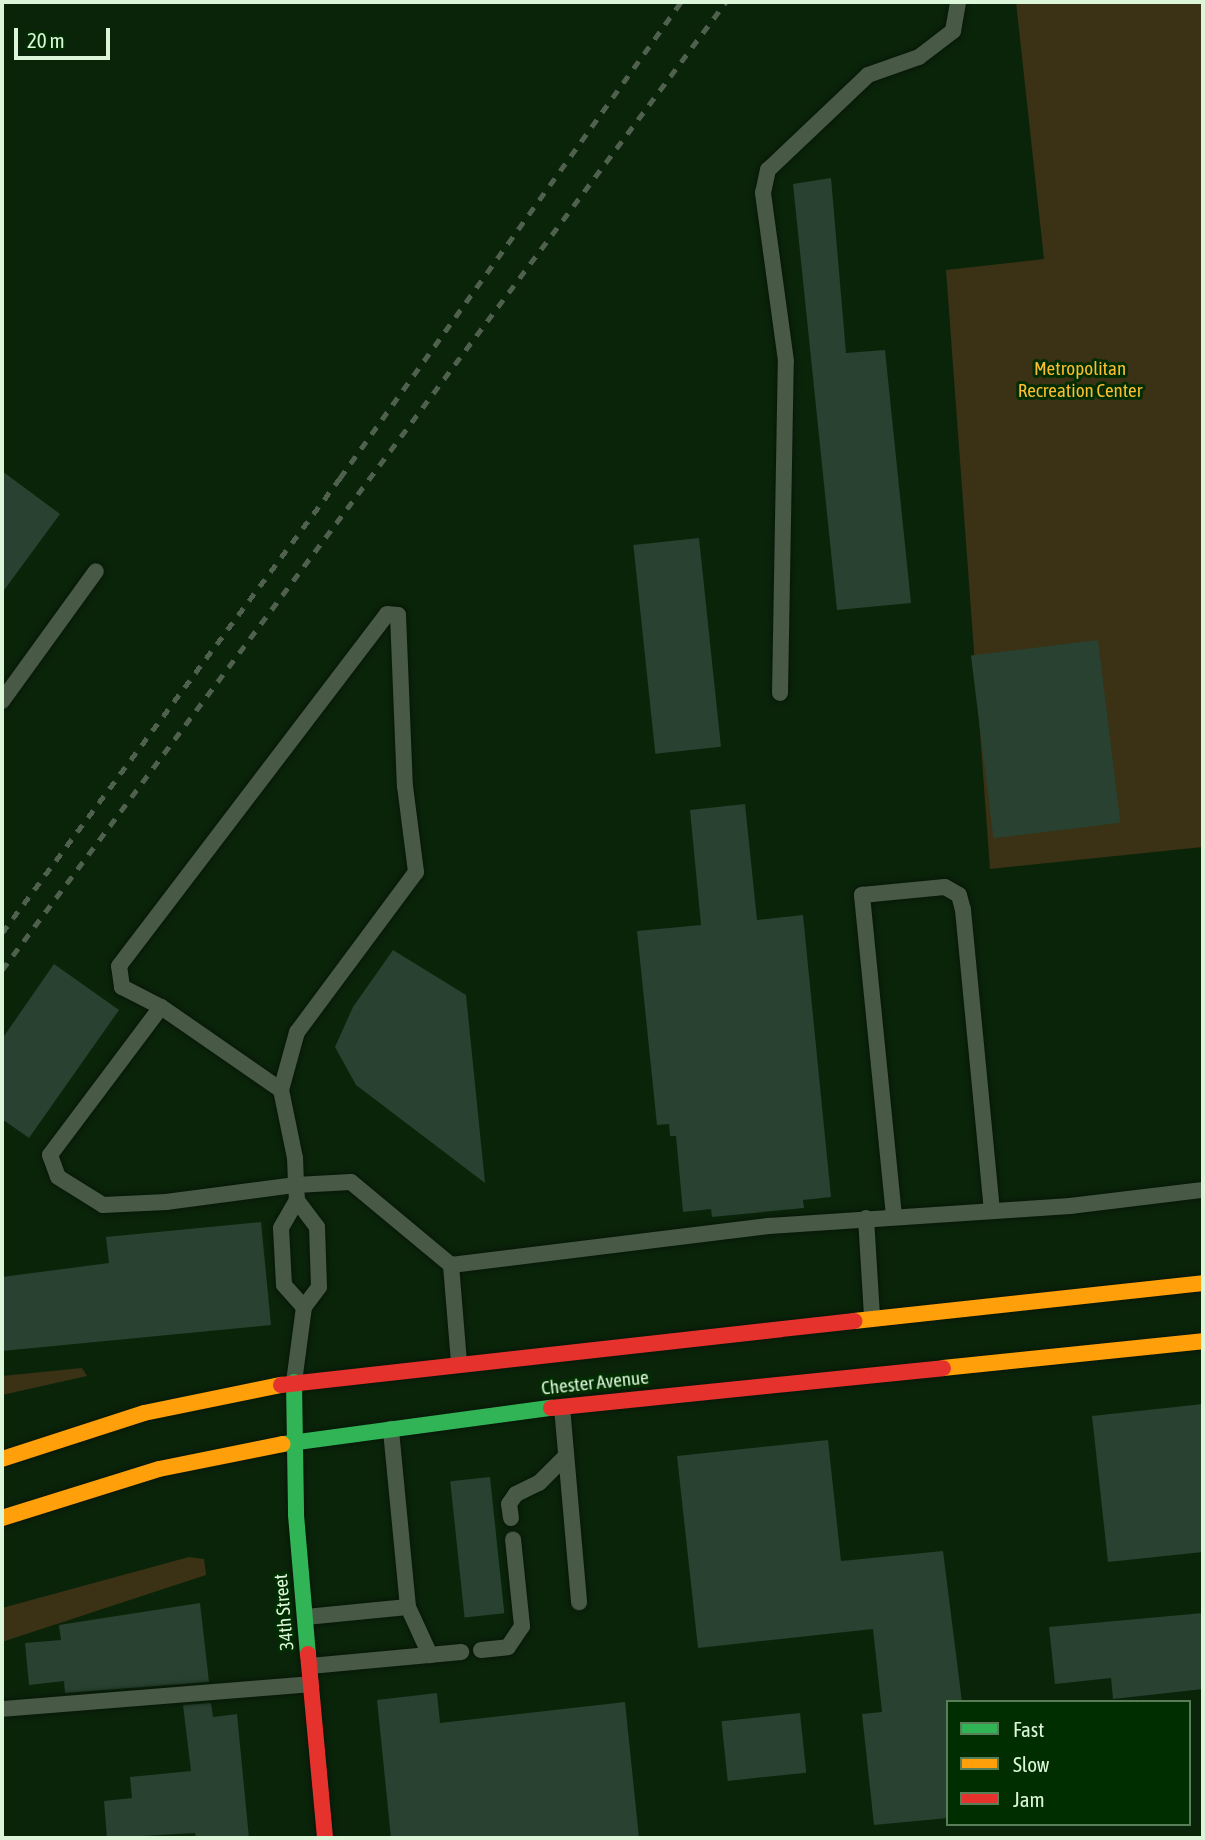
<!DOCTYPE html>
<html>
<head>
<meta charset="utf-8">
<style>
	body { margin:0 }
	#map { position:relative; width:1205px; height:1840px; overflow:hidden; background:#0a240a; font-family:"Asap Condensed",sans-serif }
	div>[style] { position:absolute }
	.green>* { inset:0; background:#3b3114 }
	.building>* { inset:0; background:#284130; transform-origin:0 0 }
	.roads { filter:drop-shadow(0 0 2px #081708) drop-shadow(0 0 2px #081708) }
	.lane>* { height:16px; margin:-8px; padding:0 8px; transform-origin:8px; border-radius:8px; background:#485946 }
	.fast>* { height:16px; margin:-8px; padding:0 8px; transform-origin:8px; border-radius:8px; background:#30b455 }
	.slow>* { height:16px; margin:-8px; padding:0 8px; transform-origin:8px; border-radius:8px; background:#ff9f0a }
	.jam>* { height:16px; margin:-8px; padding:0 8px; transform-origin:8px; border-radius:8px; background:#e5322d }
	.rail>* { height:5px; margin-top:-2.5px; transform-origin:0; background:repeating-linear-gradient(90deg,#4f604e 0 9px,transparent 0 18px) }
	span { translate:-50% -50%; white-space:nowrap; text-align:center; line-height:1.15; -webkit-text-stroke:6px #002e00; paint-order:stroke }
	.park-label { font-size:19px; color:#fcbd32 }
	.street-label { font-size:19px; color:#dcf6d9 }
	.frame { position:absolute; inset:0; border:4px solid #dcf6d9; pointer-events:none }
	.legend { position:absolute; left:946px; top:1700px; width:245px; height:126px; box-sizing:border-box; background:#002e00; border:2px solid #587e57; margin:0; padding:9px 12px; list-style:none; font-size:21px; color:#dcf6d9 }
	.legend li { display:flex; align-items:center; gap:14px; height:35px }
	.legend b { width:35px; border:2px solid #587e57 }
	.scale { position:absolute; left:14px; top:28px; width:96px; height:32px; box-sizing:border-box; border:4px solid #dcf6d9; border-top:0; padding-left:9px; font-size:21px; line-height:24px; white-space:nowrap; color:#dcf6d9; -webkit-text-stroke:5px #002e00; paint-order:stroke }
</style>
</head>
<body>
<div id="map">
	<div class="green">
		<div style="clip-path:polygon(1016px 2px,1203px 2px,1203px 847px,990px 869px,946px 270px,1044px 259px)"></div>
		<div style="clip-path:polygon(82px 1368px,87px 1376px,2px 1395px,2px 1376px)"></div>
		<div style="clip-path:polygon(189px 1557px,204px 1559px,206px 1575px,2px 1642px,2px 1608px)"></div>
	</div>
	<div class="building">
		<div style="clip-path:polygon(831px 178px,846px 353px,885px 350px,911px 603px,837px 610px,793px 184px)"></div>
		<div style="clip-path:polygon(2px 471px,60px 514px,2px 593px)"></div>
		<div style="left:699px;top:538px;width:210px;height:66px;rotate:84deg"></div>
		<div style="left:1098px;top:640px;width:184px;height:128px;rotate:83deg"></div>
		<div style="clip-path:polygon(745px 804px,757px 920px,803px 915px,831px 1197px,803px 1200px,804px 1208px,712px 1217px,711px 1209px,683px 1212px,676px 1136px,670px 1136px,669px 1124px,657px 1125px,637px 931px,701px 925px,690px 810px)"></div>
		<div style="clip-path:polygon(393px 950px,466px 995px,485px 1183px,356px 1085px,335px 1047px,353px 1007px)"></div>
		<div style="clip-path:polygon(54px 964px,119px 1010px,29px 1138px,2px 1119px,2px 1039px)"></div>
		<div style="clip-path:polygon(261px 1222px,271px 1325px,2px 1351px,2px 1277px,109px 1263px,106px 1237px)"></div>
		<div style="clip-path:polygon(1203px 1404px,1203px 1552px,1108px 1562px,1092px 1416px)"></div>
		<div style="clip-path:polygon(828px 1440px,841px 1561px,943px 1551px,962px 1702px,948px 1702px,948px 1818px,874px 1825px,862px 1714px,882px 1712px,873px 1629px,698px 1648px,677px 1456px)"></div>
		<div style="left:490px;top:1477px;width:137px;height:40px;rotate:84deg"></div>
		<div style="clip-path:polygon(200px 1603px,209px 1682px,65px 1693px,64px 1681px,29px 1685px,25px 1643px,61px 1640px,59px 1625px)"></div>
		<div style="clip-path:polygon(1203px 1613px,1203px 1689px,1113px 1699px,1111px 1678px,1055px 1684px,1049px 1627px)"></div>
		<div style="clip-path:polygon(437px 1693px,440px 1723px,625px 1702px,639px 1838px,391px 1838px,377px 1700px)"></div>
		<div style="clip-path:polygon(211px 1703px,213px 1717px,237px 1714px,249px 1838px,196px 1838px,195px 1833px,107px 1838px,104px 1801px,132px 1798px,130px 1777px,191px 1771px,183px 1705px)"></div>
		<div style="left:800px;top:1713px;width:60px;height:79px;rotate:84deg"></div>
	</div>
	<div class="roads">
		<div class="lane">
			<div style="left:780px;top:693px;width:332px;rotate:-89deg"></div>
			<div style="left:786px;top:361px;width:170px;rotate:-97.8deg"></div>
			<div style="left:763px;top:193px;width:24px;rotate:-78deg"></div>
			<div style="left:768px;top:170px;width:138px;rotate:-43.5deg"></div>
			<div style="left:868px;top:75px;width:54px;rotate:-19.4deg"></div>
			<div style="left:919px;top:57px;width:43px;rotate:-37.4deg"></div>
			<div style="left:953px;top:31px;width:29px;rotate:-80deg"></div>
			<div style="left:2px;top:701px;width:160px;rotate:-54.1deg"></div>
			<div style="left:161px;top:1007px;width:44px;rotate:-152.9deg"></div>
			<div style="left:122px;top:987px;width:21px;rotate:-98deg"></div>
			<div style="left:119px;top:966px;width:442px;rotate:-52.7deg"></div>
			<div style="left:387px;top:614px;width:11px;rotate:5deg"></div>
			<div style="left:398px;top:615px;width:171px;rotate:87.7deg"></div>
			<div style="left:405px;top:786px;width:87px;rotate:82.7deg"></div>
			<div style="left:416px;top:872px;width:199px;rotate:126.6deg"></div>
			<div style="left:297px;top:1032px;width:60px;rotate:105.4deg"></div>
			<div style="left:297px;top:1200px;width:15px;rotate:-94deg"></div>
			<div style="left:296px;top:1185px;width:27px;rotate:-92deg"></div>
			<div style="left:295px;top:1158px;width:69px;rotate:-101.6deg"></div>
			<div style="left:281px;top:1090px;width:146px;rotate:-145.3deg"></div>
			<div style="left:161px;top:1007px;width:185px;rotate:126.9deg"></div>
			<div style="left:50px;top:1155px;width:23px;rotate:70deg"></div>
			<div style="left:58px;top:1177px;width:53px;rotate:31.9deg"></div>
			<div style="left:103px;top:1205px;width:63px;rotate:-2.7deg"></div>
			<div style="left:166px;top:1202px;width:131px;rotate:-7.5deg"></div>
			<div style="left:296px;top:1185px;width:55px;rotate:-3.1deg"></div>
			<div style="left:351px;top:1182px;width:130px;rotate:39.7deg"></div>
			<div style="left:451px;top:1265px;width:97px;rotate:85.3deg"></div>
			<div style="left:894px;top:1216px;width:323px;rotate:-95.7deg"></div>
			<div style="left:862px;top:895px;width:83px;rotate:-5.5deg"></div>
			<div style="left:945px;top:887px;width:16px;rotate:30deg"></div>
			<div style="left:959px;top:895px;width:16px;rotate:75deg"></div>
			<div style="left:963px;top:910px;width:301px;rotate:84.5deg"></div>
			<div style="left:866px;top:1218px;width:97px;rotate:86.5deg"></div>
			<div style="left:451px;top:1265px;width:320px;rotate:-7deg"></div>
			<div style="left:769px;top:1226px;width:302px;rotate:-3.8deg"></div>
			<div style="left:1070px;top:1206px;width:134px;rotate:-6.9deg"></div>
			<div style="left:294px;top:1382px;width:76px;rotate:-82.4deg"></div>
			<div style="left:304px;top:1307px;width:25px;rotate:-53deg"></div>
			<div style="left:319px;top:1287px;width:60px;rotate:-91.9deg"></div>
			<div style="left:317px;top:1227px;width:34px;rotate:-127deg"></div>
			<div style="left:297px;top:1200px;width:32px;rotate:120deg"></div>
			<div style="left:281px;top:1228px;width:57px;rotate:87deg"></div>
			<div style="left:284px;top:1285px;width:30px;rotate:48deg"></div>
			<div style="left:562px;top:1407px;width:196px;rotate:85deg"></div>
			<div style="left:511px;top:1518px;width:14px;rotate:-98deg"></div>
			<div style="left:509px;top:1504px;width:12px;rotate:-55deg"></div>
			<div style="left:516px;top:1494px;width:25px;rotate:-26deg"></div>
			<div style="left:539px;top:1483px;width:38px;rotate:-45deg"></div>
			<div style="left:408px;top:1607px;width:53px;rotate:65.4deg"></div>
			<div style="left:306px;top:1617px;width:102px;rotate:-5.6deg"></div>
			<div style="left:408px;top:1607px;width:179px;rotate:-95.5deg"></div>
			<div style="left:481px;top:1650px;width:27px;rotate:-6deg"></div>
			<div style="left:508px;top:1647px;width:25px;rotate:-56deg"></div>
			<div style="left:522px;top:1626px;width:87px;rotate:-95.9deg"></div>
			<div style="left:310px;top:1666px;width:152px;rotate:-5.3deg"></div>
			<div style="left:2px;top:1709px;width:310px;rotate:-4.6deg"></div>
		</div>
		<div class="fast">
			<div style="left:294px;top:1382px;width:133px;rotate:89.1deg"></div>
			<div style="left:296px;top:1515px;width:140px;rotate:85.1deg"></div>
			<div style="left:283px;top:1444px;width:270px;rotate:-7.7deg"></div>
		</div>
		<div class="slow">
			<div style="left:854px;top:1321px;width:351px;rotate:-6.2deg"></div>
			<div style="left:943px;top:1368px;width:261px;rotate:-5.9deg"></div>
			<div style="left:2px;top:1459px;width:149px;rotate:-17.9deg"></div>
			<div style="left:144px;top:1413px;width:140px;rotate:-11.6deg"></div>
			<div style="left:2px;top:1518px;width:164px;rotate:-17.3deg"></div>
			<div style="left:159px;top:1469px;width:126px;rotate:-11.4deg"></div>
		</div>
		<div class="jam">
			<div style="left:281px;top:1385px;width:577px;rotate:-6.37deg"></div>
			<div style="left:551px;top:1408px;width:394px;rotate:-5.8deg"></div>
			<div style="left:308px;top:1654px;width:185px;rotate:84.7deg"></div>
		</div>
	</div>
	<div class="rail">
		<div style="left:2px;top:933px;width:567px;rotate:-53.39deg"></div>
		<div style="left:340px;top:478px;width:586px;rotate:-54.38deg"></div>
		<div style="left:2px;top:970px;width:1209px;rotate:-53.21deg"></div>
	</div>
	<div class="park-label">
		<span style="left:1080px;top:380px">Metropolitan<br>Recreation Center</span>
	</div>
	<div class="street-label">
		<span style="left:595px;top:1383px;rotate:-6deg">Chester Avenue</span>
		<span style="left:284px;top:1612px;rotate:-95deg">34th Street</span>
	</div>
	<div class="frame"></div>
	<ul class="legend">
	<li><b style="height:9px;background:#30b455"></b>Fast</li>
	<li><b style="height:9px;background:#ff9f0a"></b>Slow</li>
	<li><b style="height:9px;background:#e5322d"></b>Jam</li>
	</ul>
	<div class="scale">20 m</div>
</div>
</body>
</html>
